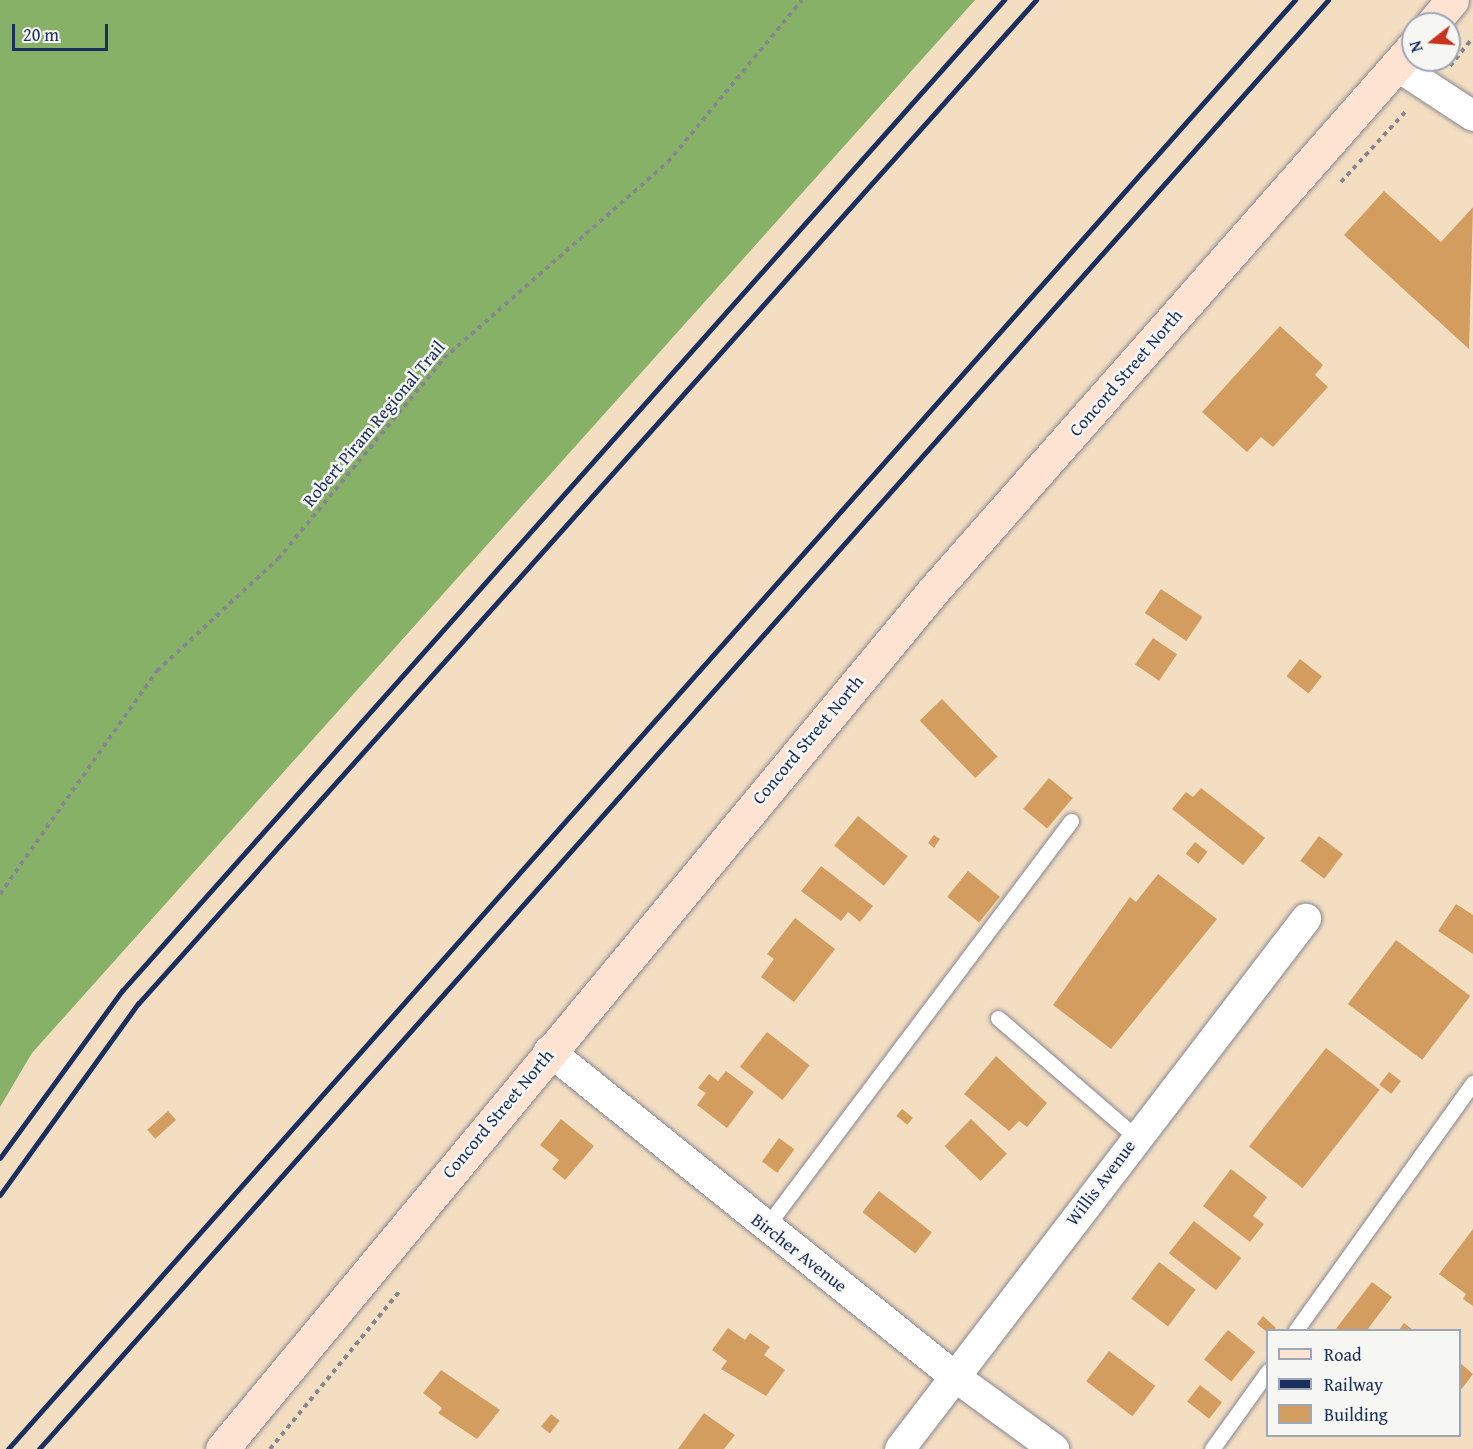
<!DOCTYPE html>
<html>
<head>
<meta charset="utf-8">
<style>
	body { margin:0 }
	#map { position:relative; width:1473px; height:1449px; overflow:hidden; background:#f3dec2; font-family:"Gentium Book Plus",serif }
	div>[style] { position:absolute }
	.forest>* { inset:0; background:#88b168 }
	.building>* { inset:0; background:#d39d60; transform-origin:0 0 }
	.path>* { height:4px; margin-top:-2px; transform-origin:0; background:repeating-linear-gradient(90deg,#878690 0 4.5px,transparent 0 9px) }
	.roads { filter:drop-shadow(0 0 2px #878690) drop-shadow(0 0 2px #878690) }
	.service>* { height:15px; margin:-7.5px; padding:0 7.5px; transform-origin:7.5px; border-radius:7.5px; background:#fff }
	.minor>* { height:30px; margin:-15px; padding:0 15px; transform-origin:15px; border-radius:15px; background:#fff }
	.secondary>* { height:33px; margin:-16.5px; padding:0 16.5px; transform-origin:16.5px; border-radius:16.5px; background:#fee3d2 }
	.rail>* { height:4.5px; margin:-2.25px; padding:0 2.25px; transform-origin:2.25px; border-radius:2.25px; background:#1b2f5e }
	span { translate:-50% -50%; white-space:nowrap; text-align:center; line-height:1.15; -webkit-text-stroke:5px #f6f6f2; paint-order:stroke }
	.street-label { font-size:18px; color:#1b2f5e }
	.legend { position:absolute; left:1266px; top:1329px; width:195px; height:108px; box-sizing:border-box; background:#f6f6f2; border:2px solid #9ea6b7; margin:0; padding:8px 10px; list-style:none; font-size:18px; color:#1b2f5e }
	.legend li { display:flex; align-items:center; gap:12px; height:30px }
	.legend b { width:30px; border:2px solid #9ea6b7 }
	.north { position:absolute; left:1401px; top:12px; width:60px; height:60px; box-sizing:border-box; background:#f6f6f2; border:2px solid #9ea6b7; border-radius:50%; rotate:253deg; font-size:16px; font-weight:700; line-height:24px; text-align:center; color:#1b2f5e }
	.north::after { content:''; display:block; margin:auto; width:21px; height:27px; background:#c8321e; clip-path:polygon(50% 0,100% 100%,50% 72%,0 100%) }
	.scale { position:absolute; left:12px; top:24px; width:96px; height:27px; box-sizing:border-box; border:3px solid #1b2f5e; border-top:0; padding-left:8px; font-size:18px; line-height:21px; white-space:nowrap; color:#1b2f5e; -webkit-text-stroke:4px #f6f6f2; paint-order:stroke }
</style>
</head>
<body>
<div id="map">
	<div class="forest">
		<div style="clip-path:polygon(0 0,975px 0,32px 1053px,0 1107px)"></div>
	</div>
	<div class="building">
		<div style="clip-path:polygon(1384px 191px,1441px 242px,1473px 207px,1469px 349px,1344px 235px)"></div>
		<div style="clip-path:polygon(1280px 326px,1323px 365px,1315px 375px,1328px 387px,1273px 447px,1261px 437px,1247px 452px,1202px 412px)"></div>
		<div style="left:1161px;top:589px;width:50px;height:29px;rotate:34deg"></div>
		<div style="left:1153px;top:638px;width:29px;height:32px;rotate:34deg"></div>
		<div style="left:1300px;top:659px;width:28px;height:22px;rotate:38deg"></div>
		<div style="left:942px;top:699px;width:80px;height:31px;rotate:46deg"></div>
		<div style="left:1049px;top:778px;width:31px;height:40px;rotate:40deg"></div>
		<div style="clip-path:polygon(1201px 788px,1265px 838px,1243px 865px,1172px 809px,1186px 792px,1193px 797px)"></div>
		<div style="left:858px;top:816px;width:64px;height:38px;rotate:39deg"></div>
		<div style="clip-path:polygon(934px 835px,940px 839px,934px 848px,928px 843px)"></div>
		<div style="left:1319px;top:836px;width:30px;height:31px;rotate:37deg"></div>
		<div style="left:1195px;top:842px;width:16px;height:15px;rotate:38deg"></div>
		<div style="clip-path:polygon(821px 866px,873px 906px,860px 922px,848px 912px,841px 921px,801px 891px)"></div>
		<div style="left:968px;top:871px;width:41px;height:33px;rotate:39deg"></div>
		<div style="clip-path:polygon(1158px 874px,1217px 919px,1111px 1049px,1053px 1005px,1130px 897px,1136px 902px)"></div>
		<div style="clip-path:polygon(1456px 904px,1473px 915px,1473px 954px,1438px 931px)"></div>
		<div style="clip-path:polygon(795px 918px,835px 949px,794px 1002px,761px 977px,774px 959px,767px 954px)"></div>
		<div style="left:1396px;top:940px;width:93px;height:80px;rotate:37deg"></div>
		<div style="left:767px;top:1032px;width:54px;height:44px;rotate:38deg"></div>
		<div style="left:1326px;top:1048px;width:68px;height:125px;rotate:38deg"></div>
		<div style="clip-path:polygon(996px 1056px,1047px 1103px,1027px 1127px,1019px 1121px,1009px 1131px,964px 1094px)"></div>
		<div style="clip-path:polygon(726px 1071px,754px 1092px,727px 1128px,697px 1105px,706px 1093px,698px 1088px,709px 1074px,718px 1081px)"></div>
		<div style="left:1389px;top:1072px;width:15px;height:16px;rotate:37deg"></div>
		<div style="left:902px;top:1109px;width:14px;height:9px;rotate:39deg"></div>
		<div style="left:168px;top:1111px;width:12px;height:28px;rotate:48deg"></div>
		<div style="clip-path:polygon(561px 1119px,594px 1146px,565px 1180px,552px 1169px,559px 1160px,540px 1145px)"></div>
		<div style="left:971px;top:1119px;width:50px;height:38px;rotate:44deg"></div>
		<div style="left:779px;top:1138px;width:19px;height:29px;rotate:36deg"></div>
		<div style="clip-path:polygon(1231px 1169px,1267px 1197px,1253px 1216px,1264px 1224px,1250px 1242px,1203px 1206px)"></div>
		<div style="left:879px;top:1191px;width:67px;height:27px;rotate:38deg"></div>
		<div style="left:1194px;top:1221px;width:60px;height:41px;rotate:38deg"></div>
		<div style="clip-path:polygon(1473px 1229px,1473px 1306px,1463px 1299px,1466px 1294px,1439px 1274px)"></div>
		<div style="left:1159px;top:1262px;width:46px;height:46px;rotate:37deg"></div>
		<div style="clip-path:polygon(1372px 1282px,1392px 1297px,1367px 1330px,1335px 1330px)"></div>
		<div style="clip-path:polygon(1263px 1316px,1276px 1328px,1274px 1330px,1268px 1333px,1257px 1324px)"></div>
		<div style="clip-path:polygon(1404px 1323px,1413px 1330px,1399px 1330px)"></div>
		<div style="clip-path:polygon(728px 1328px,745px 1340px,750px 1333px,770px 1347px,764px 1355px,785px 1370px,766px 1396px,721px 1369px,727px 1361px,712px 1350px)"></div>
		<div style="left:1228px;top:1330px;width:35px;height:38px;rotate:39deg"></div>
		<div style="left:1109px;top:1351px;width:58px;height:38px;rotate:37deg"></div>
		<div style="clip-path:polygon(1460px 1363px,1473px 1374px,1460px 1391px)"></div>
		<div style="clip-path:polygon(441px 1370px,500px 1410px,477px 1439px,438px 1413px,442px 1408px,423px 1393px)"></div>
		<div style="left:1200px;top:1385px;width:28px;height:21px;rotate:38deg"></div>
		<div style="clip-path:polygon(704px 1413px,735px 1435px,724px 1449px,678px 1449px)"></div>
		<div style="left:551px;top:1414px;width:11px;height:16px;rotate:38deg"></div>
	</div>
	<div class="path">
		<div style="left:1450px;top:66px;width:36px;rotate:-51deg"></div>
		<div style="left:1341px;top:182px;width:98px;rotate:-47.5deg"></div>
		<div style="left:0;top:894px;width:273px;rotate:-54.9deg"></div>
		<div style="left:157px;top:671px;width:165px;rotate:-42.8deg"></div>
		<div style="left:278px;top:559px;width:261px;rotate:-50.4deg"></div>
		<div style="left:444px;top:358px;width:298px;rotate:-41.2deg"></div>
		<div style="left:668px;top:162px;width:210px;rotate:-50.4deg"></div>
		<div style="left:270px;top:1449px;width:203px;rotate:-50.6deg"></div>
	</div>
	<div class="roads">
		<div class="service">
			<div style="left:998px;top:1018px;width:182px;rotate:40.8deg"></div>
			<div style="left:766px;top:1227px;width:508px;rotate:-53.08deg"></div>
			<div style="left:1296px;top:1330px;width:304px;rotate:-54.4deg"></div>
			<div style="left:1212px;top:1449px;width:96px;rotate:-54.3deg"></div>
		</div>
		<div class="minor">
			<div style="left:1397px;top:66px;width:91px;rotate:33.3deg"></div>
			<div style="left:549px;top:1051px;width:519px;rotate:38.75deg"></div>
			<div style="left:954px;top:1376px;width:124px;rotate:36.1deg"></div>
			<div style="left:900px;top:1449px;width:668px;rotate:-52.55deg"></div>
		</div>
		<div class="secondary">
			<div style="left:1432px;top:24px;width:31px;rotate:-50deg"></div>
			<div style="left:222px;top:1449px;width:1114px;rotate:-50.35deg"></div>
			<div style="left:933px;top:591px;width:725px;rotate:-48.58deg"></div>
		</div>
	</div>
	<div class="rail">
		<div style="left:0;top:1158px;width:207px;rotate:-53.9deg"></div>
		<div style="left:122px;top:991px;width:1327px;rotate:-48.33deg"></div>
		<div style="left:0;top:1195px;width:236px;rotate:-54.2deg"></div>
		<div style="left:138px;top:1004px;width:1347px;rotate:-48.19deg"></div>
		<div style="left:8px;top:1449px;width:1938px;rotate:-48.39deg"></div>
		<div style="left:39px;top:1449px;width:1939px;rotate:-48.34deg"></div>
	</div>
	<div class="street-label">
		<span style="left:1126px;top:373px;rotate:-49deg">Concord Street North</span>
		<span style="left:374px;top:424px;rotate:-50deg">Robert Piram Regional Trail</span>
		<span style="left:808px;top:740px;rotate:-50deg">Concord Street North</span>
		<span style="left:498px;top:1114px;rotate:-50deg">Concord Street North</span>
		<span style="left:1101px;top:1183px;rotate:-53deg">Willis Avenue</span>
		<span style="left:799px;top:1253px;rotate:38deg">Bircher Avenue</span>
	</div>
	<ul class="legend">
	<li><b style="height:8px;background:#fee3d2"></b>Road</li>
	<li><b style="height:8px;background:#1b2f5e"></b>Railway</li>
	<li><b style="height:16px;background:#d39d60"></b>Building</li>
	</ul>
	<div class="north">N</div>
	<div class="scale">20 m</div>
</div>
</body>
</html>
